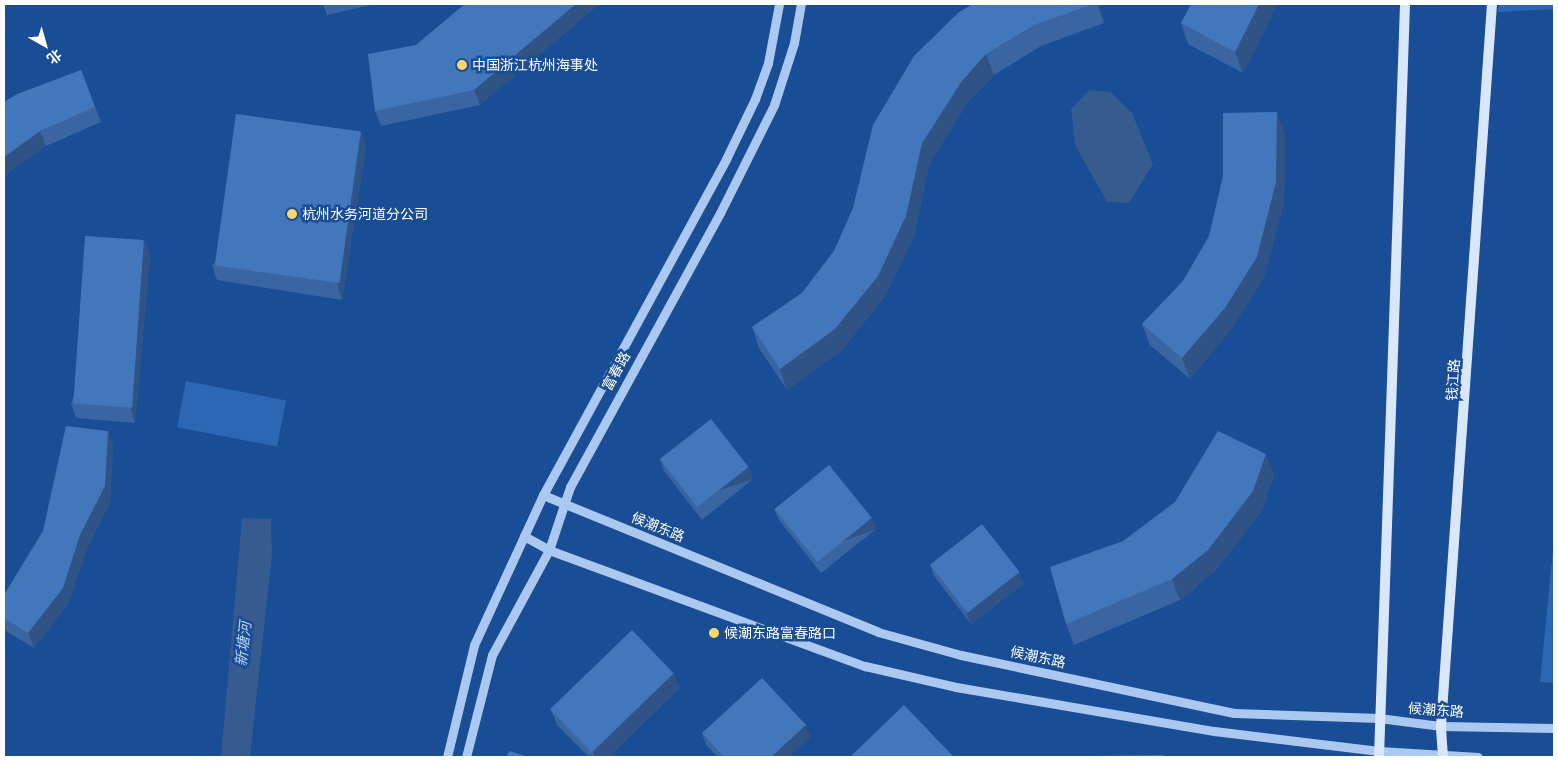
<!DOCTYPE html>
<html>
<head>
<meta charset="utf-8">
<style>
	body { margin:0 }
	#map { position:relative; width:1558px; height:761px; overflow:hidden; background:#194d95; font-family:Quicksand,"Noto Sans SC",sans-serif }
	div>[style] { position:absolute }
	.green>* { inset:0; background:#2d67b3; transform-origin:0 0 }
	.water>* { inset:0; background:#365b8f }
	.tertiary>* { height:9px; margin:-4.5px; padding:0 4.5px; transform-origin:4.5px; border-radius:4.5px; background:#abc9f0 }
	.secondary>* { height:10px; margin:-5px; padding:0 5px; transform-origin:5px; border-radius:5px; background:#d9e7fb }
	.wall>* { inset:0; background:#3966a2 }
	.shaded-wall>* { inset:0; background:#2e5384; transform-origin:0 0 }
	.building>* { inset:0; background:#4277bc; transform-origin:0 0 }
	.dots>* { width:14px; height:14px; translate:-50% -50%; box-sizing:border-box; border:2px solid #194d95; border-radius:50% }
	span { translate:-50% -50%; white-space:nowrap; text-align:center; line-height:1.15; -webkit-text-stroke:5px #194d95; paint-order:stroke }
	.poi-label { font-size:14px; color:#fff }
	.left { translate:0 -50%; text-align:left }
	.street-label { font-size:14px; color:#fff }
	.water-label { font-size:15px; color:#b7d3f7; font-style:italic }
	.frame { position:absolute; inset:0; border:5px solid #fff; pointer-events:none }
	.north { position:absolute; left:20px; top:20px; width:50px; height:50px; -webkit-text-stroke:4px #194d95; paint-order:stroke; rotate:142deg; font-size:14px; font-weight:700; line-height:20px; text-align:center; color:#fff }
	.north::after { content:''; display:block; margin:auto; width:18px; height:22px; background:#fff; clip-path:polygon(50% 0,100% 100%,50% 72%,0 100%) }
</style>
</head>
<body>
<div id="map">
	<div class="green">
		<div style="clip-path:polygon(1499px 4px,1554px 4px,1554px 9px,1498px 12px)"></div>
		<div style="left:186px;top:381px;width:102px;height:47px;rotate:11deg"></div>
		<div style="clip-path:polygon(1554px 539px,1554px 683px,1540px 682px)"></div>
	</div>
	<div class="water">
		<div style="clip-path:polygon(1089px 90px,1111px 92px,1132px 113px,1153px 164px,1129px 203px,1107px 202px,1075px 145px,1071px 109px)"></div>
		<div style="clip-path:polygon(242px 518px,271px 519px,272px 554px,250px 757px,221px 757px)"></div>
	</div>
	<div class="tertiary">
		<div style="left:543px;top:495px;width:362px;rotate:22.2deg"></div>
		<div style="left:878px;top:632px;width:86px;rotate:15.5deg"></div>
		<div style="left:961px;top:655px;width:279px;rotate:12deg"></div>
		<div style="left:1234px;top:713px;width:145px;rotate:2deg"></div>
		<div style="left:1379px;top:718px;width:63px;rotate:7.4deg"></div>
		<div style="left:1441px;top:726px;width:113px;rotate:1deg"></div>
		<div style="left:524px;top:536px;width:29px;rotate:29deg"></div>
		<div style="left:549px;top:550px;width:337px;rotate:20.2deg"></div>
		<div style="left:865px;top:666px;width:93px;rotate:13deg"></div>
		<div style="left:956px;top:687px;width:262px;rotate:9.7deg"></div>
		<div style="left:1214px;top:731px;width:166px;rotate:6.9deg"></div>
		<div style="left:1379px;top:751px;width:99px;rotate:3.5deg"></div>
		<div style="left:447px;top:757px;width:115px;rotate:-76.4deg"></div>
		<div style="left:474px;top:645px;width:165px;rotate:-65.3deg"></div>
		<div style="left:543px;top:495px;width:383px;rotate:-61.4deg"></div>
		<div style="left:726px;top:159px;width:67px;rotate:-64.2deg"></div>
		<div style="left:755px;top:99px;width:38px;rotate:-70deg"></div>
		<div style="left:768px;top:63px;width:60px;rotate:-79.4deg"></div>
		<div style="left:466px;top:757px;width:105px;rotate:-75.7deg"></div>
		<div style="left:492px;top:655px;width:119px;rotate:-61.5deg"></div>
		<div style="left:549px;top:550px;width:66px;rotate:-71.6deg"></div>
		<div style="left:570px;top:487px;width:312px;rotate:-61.3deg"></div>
		<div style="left:720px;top:213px;width:121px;rotate:-63.4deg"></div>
		<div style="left:774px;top:105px;width:65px;rotate:-72.1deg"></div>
		<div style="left:794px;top:43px;width:40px;rotate:-80deg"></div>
	</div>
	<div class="secondary">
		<div style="left:1379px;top:757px;width:753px;rotate:-88.02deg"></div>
		<div style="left:1443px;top:757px;width:31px;rotate:-94deg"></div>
		<div style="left:1441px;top:726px;width:724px;rotate:-85.96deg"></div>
	</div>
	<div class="wall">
		<div style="clip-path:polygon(323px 4px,375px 4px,327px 15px)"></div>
		<div style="clip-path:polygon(465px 4px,480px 105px,381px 126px,375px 111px,416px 45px)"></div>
		<div style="clip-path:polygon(973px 4px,1099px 4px,1104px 23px,1041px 46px,994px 75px,968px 102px,929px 164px,914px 236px,885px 296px,842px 350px,787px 390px,759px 348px,752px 327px,802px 293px,834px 251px)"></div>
		<div style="clip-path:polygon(1277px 4px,1243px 73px,1188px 44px,1181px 23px)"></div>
		<div style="clip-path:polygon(81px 70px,101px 122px,46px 146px,9px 172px,4px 177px,4px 102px)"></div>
		<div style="clip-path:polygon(361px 132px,366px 148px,342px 300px,217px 280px,212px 265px)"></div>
		<div style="clip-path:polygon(1285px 133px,1284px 202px,1264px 277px,1232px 328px,1190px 379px,1150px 345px,1142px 324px,1183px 281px)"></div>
		<div style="clip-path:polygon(144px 240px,150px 255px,135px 423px,76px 418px,71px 403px)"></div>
		<div style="clip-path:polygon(108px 431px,113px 446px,110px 502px,86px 551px,68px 604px,34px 648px,4px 630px,4px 595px)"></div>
		<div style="clip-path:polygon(660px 459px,753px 479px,702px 520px,664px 471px)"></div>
		<div style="clip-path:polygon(1274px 475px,1261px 512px,1215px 571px,1180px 600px,1074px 645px,1066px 624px)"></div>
		<div style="clip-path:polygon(774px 509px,872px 518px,876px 529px,821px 573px,779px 520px)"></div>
		<div style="clip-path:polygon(930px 565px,1019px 572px,1023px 584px,971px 624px,934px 576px)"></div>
		<div style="clip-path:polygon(674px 673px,679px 688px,609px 757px,589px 757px,557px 725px,551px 710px)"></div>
		<div style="clip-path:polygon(702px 733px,811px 737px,788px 757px,718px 757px,706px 745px)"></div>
	</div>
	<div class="shaded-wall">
		<div style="clip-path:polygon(576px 4px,600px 4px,480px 105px,474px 90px)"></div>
		<div style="clip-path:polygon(1097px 4px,1099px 4px,1104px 23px)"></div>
		<div style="clip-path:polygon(1259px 4px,1277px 4px,1243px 73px,1235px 52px)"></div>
		<div style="clip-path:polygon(986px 54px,994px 75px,968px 102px,929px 164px,914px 236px,885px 296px,842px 350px,787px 390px,780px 369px,961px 82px)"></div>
		<div style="clip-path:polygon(1277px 112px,1285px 133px,1284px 202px,1264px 277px,1232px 328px,1190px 379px,1182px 358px)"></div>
		<div style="clip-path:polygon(40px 131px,46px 146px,9px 172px,4px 177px,4px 157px)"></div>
		<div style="clip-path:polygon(361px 132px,366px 148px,342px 300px,337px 284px)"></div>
		<div style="clip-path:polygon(144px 240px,150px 255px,135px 423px,130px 407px)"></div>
		<div style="clip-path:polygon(108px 431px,113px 446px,110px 502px,86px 551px,68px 604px,34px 648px,28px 633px)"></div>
		<div style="clip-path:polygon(1266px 454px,1274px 475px,1261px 512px,1215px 571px,1180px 600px,1172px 579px)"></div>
		<div style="left:749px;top:467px;width:13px;height:65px;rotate:72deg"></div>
		<div style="left:872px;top:518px;width:12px;height:71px;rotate:70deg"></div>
		<div style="clip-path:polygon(1019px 572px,1023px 584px,971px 624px,966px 612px)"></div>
		<div style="clip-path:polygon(674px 673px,679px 688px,609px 757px,595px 757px,593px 752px)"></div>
		<div style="clip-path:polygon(806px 725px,811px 737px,788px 757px,771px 757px)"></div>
	</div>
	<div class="building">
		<div style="clip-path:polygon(465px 4px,576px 4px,474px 90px,375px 111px,368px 54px,416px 45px)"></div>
		<div style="clip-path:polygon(973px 4px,1093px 4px,1034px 25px,986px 54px,961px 82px,922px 143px,906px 216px,878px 276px,835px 329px,780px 369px,752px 327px,802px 293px,834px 251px,853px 208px,873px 125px,914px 56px,959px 12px)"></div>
		<div style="clip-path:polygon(1191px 4px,1259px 4px,1235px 52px,1181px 23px)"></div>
		<div style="clip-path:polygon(81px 70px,95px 107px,40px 131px,4px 157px,4px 102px,17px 94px)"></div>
		<div style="clip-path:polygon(1277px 112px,1276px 182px,1257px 257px,1225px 308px,1182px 358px,1142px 324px,1183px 281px,1209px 236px,1223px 176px,1223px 113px)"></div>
		<div style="left:236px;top:114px;width:126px;height:153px;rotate:8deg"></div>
		<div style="left:85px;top:236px;width:59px;height:168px;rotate:4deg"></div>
		<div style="left:711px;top:419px;width:61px;height:65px;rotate:52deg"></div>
		<div style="clip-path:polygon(66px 426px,108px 431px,105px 486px,80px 535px,63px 588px,28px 633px,4px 618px,4px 595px,43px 531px)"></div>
		<div style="clip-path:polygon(1218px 431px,1266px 454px,1253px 491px,1208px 550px,1172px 579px,1066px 624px,1050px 567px,1123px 541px,1175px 502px)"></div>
		<div style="left:829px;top:465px;width:68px;height:70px;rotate:51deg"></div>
		<div style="left:982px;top:524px;width:61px;height:66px;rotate:52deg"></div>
		<div style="left:632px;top:630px;width:60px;height:114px;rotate:46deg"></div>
		<div style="clip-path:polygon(762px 678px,806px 725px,771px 757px,724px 757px,702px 733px)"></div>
		<div style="clip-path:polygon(904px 705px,953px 756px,951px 757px,850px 757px)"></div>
		<div style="clip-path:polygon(509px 751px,529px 757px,507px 757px)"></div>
		<div style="clip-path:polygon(1164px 755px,1164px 757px,1088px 757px,1088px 756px)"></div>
	</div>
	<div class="dots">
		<div style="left:462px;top:65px;background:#ffd66a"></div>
		<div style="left:292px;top:214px;background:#ffd66a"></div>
		<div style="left:714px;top:633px;background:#ffd66a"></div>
	</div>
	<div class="poi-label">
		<span class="left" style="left:472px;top:65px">中国浙江杭州海事处</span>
		<span class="left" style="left:302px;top:214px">杭州水务河道分公司</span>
		<span class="left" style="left:724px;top:633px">候潮东路富春路口</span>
	</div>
	<div class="street-label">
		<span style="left:616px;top:371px;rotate:-61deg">富春路</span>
		<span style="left:1453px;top:380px;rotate:-86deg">钱江路</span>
		<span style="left:658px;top:527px;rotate:22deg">候潮东路</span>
		<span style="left:1038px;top:657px;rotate:12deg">候潮东路</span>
		<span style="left:1436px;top:710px;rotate:4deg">候潮东路</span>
	</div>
	<div class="water-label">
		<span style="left:243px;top:644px;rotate:-84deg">新塘河</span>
	</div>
	<div class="frame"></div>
	<div class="north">北</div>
</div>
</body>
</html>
